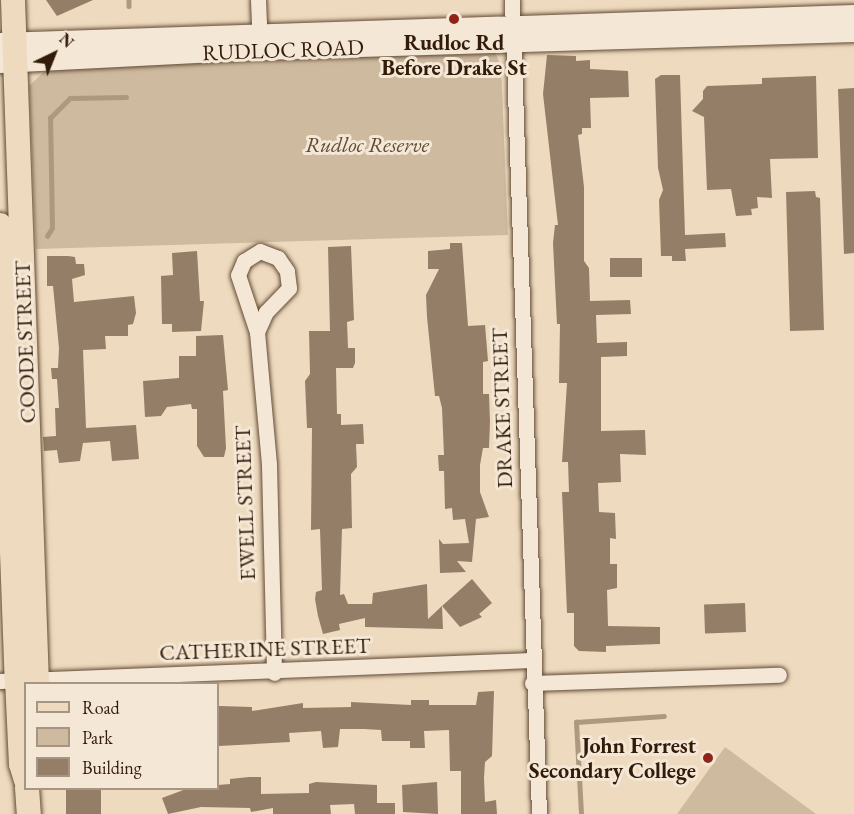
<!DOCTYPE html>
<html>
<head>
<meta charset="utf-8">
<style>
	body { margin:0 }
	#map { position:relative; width:854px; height:814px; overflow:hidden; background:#eedabe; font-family:"EB Garamond",serif }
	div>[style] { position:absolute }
	.green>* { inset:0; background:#ceba9f }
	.stream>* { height:4.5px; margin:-2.25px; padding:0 2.25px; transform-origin:2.25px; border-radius:2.25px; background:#ae9980 }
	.building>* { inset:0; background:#947e67; transform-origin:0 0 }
	.roads { filter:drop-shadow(0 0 2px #614b36) drop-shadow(0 0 2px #614b36) }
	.street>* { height:15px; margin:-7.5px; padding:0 7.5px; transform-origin:7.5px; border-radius:7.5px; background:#f4e7d5 }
	.secondary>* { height:21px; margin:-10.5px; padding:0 10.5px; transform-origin:10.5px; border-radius:10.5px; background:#f4e7d5 }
	.primary>* { height:24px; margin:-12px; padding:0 12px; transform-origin:12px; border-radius:12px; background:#eedabe }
	.dots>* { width:16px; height:16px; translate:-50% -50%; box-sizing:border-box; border:3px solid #f4e7d5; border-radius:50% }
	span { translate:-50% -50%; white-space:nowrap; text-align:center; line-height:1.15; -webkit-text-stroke:6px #f4e7d5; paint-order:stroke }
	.poi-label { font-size:22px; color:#321b09; font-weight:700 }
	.right { translate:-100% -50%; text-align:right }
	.street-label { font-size:22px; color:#321b09 }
	.park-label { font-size:22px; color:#614b36; font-style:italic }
	.legend { position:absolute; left:24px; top:682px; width:195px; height:108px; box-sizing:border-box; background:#f4e7d5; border:2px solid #a69583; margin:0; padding:8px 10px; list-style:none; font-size:18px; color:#321b09 }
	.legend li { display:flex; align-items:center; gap:12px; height:30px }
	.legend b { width:30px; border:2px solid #a69583 }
	.north { position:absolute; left:24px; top:24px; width:60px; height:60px; -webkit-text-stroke:4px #f4e7d5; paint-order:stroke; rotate:43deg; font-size:16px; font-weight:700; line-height:24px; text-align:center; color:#321b09 }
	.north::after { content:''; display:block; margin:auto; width:21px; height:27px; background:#321b09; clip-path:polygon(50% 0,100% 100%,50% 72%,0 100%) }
</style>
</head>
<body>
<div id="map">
	<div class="green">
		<div style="clip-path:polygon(494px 50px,501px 66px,508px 235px,36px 249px,29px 86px,47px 69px,149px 58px)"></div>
		<div style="clip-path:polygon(725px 747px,816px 814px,677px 814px)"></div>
	</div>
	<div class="stream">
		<div style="left:129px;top:0;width:6px;rotate:90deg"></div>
		<div style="left:47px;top:236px;width:9px;rotate:-58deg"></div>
		<div style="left:52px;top:228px;width:110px;rotate:-91deg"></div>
		<div style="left:50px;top:118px;width:28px;rotate:-45deg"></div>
		<div style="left:70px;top:98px;width:56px;rotate:-1deg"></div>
		<div style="left:581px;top:814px;width:92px;rotate:-93.1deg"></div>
		<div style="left:576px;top:722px;width:88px;rotate:-3.9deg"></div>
	</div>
	<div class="building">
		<div style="clip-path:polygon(46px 0,93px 0,57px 16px)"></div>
		<div style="clip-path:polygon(547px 55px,576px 56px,576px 61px,590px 60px,590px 69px,628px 71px,629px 97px,590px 98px,591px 128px,582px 128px,582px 134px,578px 135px,584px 187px,584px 261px,589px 268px,590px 301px,630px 300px,631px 314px,596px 315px,597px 343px,627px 342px,627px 356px,601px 357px,601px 431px,645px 430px,646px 455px,620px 454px,621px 482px,598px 483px,599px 512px,615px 513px,616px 539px,610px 538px,610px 564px,617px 564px,617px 588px,607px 590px,608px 626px,660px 627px,660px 644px,606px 646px,606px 652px,579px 651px,574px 646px,574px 613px,567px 613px,562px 492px,569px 492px,568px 462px,562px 462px,567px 383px,559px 383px,560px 324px,557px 324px,553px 243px,555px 225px,558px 225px,543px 94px)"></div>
		<div style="clip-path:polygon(661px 75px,680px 75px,685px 235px,725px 233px,726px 247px,685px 249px,686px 261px,672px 261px,672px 256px,661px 256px,659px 200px,663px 190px,658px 168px,655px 79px)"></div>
		<div style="clip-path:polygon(816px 76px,818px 158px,770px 159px,772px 198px,757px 197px,758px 208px,751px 209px,752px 215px,736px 216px,731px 189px,707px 190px,704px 117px,692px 111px,703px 99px,703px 91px,707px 86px,762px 84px,762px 78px)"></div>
		<div style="clip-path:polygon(854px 88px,854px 253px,844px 254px,838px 89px)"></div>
		<div style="clip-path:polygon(815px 191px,816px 197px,820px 198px,824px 330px,790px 331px,786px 192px)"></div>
		<div style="clip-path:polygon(450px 243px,462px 243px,468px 326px,485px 325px,488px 361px,483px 362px,483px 394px,489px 394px,490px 422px,489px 448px,483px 448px,480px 465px,480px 492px,489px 517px,476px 519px,472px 562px,457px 561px,466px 572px,440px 573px,439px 539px,443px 544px,469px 543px,465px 519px,453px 520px,452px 508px,445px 509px,444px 471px,439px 471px,438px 455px,444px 455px,442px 408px,439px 396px,435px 396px,427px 317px,426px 295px,439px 269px,428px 269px,428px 251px,450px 249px)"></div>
		<div style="clip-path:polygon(351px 246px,354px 320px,347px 322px,348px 348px,355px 348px,355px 363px,353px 368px,336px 368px,337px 414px,341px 414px,341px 425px,363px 424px,364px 444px,356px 444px,357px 467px,351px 474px,352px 528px,342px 529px,340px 595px,344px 594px,348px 604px,372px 604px,373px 593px,427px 584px,428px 619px,442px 606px,443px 629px,365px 627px,365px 618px,339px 624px,340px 630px,323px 634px,318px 616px,315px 599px,316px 592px,322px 590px,320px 529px,311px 530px,312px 428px,307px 428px,305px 381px,310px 374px,309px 331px,330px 331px,328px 247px)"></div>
		<div style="clip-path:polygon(197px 251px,200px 301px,204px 301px,201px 331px,172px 332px,172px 324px,162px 324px,161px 276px,173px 275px,172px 253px)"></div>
		<div style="clip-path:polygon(47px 256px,68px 256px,75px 257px,76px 264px,84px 264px,85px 275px,72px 279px,74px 302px,134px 296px,136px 313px,133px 324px,128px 325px,128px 336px,105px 336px,106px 349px,83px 350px,86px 428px,136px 425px,139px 459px,112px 461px,110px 441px,83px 443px,80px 461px,59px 463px,57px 450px,44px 451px,43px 437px,56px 436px,55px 408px,59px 408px,57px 379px,52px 379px,51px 368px,58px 368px,59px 348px,53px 286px,47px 286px)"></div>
		<div style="left:642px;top:258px;width:19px;height:32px;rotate:90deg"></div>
		<div style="clip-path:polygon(223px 335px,228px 390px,223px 391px,226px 448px,224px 457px,204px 457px,197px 446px,197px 409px,192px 409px,191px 404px,167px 407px,161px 416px,145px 417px,143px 381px,179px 378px,179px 356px,196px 356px,196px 336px)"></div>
		<div style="clip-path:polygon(472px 579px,492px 603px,479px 614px,482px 617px,460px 627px,442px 606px)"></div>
		<div style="left:745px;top:603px;width:29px;height:41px;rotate:88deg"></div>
		<div style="clip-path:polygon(494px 691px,492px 756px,485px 762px,484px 778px,485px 802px,496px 800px,497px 814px,461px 814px,461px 771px,450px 771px,449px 730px,424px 731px,425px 748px,410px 748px,410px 741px,382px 741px,381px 730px,364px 729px,340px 729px,338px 747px,323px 748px,321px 731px,289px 733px,290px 742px,219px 746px,219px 706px,252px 707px,252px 711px,303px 703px,303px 708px,351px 707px,351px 702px,411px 705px,411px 700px,429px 700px,429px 705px,476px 705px,478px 692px)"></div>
		<div style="clip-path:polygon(249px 777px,261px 777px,261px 794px,309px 793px,309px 784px,316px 782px,377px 785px,377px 803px,395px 803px,395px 814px,355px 814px,354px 804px,330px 805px,331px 814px,273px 814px,273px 808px,251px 812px,250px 808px,201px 807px,168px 814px,162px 798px,186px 789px,218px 789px,218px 785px,230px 784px,230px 779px)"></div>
		<div style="clip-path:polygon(437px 782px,438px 814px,403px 812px,402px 785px)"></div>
		<div style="left:66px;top:789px;width:35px;height:25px"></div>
	</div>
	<div class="roads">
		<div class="street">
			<div style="left:258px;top:0;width:45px;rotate:87.5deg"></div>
			<div style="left:512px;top:0;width:814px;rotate:88.1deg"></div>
			<div style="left:257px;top:332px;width:22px;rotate:-66deg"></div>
			<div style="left:266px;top:312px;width:33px;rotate:-46deg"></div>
			<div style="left:289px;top:288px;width:17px;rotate:-97deg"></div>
			<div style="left:287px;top:271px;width:16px;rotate:-125deg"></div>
			<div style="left:278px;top:258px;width:19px;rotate:-159deg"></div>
			<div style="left:260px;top:251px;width:19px;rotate:148deg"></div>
			<div style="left:244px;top:261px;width:15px;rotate:113deg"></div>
			<div style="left:238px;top:275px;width:60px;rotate:71.6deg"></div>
			<div style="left:257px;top:332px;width:134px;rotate:84.8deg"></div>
			<div style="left:269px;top:465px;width:208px;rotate:88.6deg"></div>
			<div style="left:0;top:681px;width:531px;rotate:-2.26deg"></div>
			<div style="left:532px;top:683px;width:247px;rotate:-1.9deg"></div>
		</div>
		<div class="secondary">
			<div style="left:0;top:43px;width:854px;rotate:-1.88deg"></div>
			<div style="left:0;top:62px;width:260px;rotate:-2.9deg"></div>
			<div style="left:260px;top:49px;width:594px;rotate:-1.74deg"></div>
		</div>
		<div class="primary">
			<div style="left:13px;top:0;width:684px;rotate:87.99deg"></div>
			<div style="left:0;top:225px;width:455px;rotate:87.9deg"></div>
			<div style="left:17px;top:680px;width:84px;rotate:87.3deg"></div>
			<div style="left:21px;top:764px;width:17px;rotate:73deg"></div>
			<div style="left:27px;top:788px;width:26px;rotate:86deg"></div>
		</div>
	</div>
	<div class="dots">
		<div style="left:454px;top:19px;background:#8f2418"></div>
		<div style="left:708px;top:758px;background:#8f2418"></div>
	</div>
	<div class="poi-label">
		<span style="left:454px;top:55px">Rudloc Rd<br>Before Drake St</span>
		<span class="right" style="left:696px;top:758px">John Forrest<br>Secondary College</span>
	</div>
	<div class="street-label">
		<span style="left:283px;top:50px;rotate:-2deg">RUDLOC ROAD</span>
		<span style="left:25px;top:342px;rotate:-92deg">COODE STREET</span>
		<span style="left:502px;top:408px;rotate:-92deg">DRAKE STREET</span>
		<span style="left:245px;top:503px;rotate:-92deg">EWELL STREET</span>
		<span style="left:265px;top:649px;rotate:-2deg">CATHERINE STREET</span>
	</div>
	<div class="park-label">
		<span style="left:367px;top:145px">Rudloc Reserve</span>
	</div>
	<ul class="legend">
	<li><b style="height:8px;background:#eedabe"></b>Road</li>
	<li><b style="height:16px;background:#ceba9f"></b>Park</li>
	<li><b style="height:16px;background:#947e67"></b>Building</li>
	</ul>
	<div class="north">N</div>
</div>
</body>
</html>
